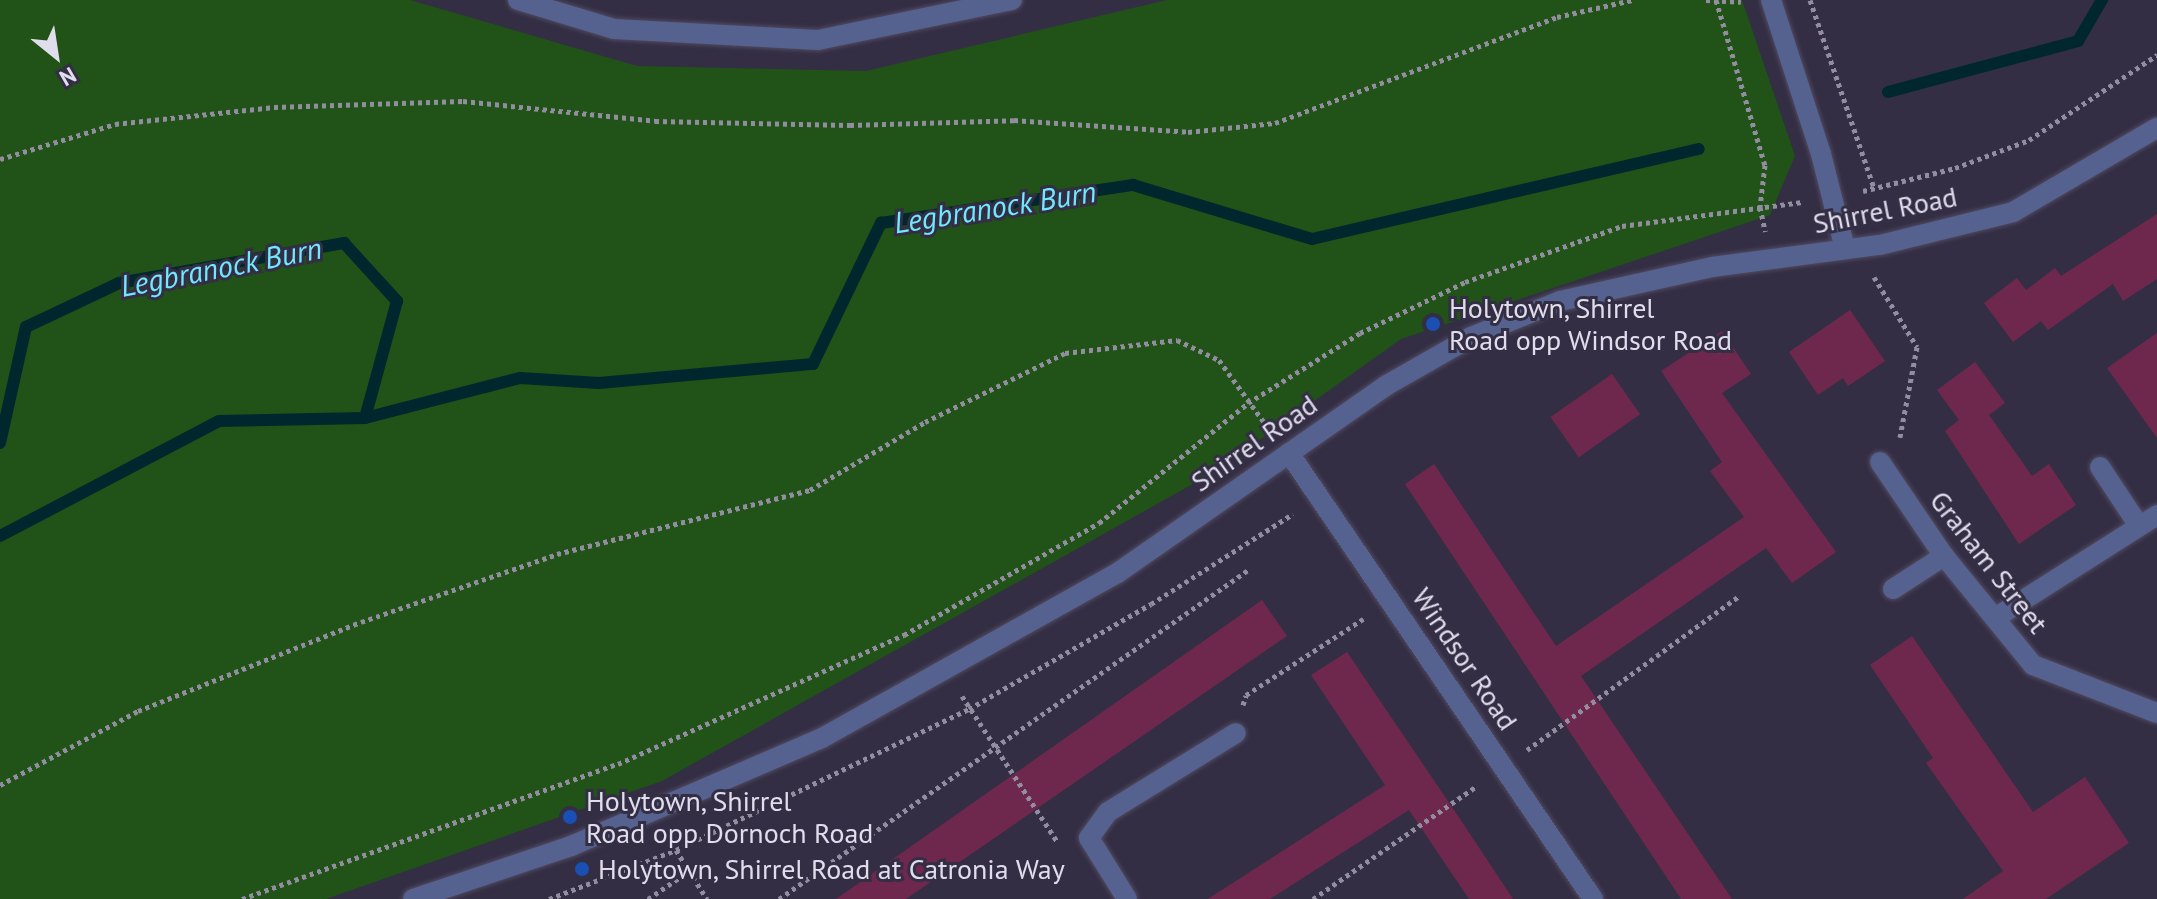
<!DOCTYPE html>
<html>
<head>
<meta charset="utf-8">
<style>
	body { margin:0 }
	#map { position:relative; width:2157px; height:899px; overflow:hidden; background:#342e45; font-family:"PT Sans",sans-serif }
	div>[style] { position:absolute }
	.green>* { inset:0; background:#215217 }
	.stream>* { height:12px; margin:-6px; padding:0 6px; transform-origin:6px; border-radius:6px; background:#00272d }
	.building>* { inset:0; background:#6f284d; transform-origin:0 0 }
	.path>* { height:5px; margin-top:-2.5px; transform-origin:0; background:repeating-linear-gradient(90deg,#928da0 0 4px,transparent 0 8px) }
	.roads { filter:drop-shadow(0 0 2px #504a60) drop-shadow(0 0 2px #504a60) }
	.street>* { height:20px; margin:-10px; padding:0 10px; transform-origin:10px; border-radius:10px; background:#556290 }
	.dots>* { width:22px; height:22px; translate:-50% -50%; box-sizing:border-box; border:4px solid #342e45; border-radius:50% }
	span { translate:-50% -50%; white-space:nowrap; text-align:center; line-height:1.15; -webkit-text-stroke:6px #342e45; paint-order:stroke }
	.street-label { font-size:28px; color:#e0ddec }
	.poi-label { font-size:28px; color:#e0ddec }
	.left { translate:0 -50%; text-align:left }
	.water-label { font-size:30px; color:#70e9ff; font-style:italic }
	.north { position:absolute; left:16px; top:16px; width:80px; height:80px; -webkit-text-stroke:6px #342e45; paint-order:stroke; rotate:150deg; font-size:22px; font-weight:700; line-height:32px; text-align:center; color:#e0ddec }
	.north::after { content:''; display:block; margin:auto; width:28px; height:36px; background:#e0ddec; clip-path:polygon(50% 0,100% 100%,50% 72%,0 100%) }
</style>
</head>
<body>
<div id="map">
	<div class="green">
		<div style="clip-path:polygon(0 0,410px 0,637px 66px,866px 71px,1167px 0,1742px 0,1795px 156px,1770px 215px,1401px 339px,1216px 471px,662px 781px,326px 899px,0 899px)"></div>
	</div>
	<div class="stream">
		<div style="left:1888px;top:92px;width:197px;rotate:-15deg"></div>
		<div style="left:2078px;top:41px;width:48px;rotate:-59.7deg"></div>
		<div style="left:0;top:443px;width:119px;rotate:-77.4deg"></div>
		<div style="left:26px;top:327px;width:103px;rotate:-25.3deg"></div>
		<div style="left:119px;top:283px;width:229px;rotate:-10.1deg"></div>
		<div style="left:344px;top:243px;width:79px;rotate:47.6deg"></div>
		<div style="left:397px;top:301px;width:121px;rotate:105.3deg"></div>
		<div style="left:365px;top:418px;width:160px;rotate:-14.5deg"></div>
		<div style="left:520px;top:378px;width:79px;rotate:3.6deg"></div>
		<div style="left:599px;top:383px;width:215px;rotate:-5.1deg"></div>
		<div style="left:813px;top:364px;width:157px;rotate:-64.3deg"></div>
		<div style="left:881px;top:223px;width:255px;rotate:-8.6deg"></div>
		<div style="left:1133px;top:185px;width:187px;rotate:16.8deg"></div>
		<div style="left:1312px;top:239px;width:397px;rotate:-13.1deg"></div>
		<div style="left:0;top:536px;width:247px;rotate:-27.7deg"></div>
		<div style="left:219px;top:421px;width:146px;rotate:-1.2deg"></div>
	</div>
	<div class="building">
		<div style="clip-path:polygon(2157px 214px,2157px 279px,2123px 301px,2113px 284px,2048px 330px,2041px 321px,2013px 342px,1984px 303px,2017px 278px,2026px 290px,2055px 268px,2061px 276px)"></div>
		<div style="clip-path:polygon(1850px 310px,1885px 361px,1848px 386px,1843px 378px,1818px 395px,1789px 352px)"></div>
		<div style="clip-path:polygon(1722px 331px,1751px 374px,1722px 393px,1836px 552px,1792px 583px,1766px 548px,1581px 676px,1732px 899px,1681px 899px,1405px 484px,1434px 464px,1556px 646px,1744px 517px,1710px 471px,1722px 462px,1661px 371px)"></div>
		<div style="clip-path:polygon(2157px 333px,2157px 438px,2107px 368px)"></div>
		<div style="clip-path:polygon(1975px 362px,2005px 403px,1989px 415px,2032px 476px,2049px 464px,2076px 505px,2019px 544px,1945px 431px,1959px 420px,1937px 390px)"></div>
		<div style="left:1612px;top:374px;width:49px;height:75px;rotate:55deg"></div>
		<div style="clip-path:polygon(1262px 600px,1287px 636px,906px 899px,836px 899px)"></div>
		<div style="clip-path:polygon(1912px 636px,2033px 812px,2085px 777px,2129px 843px,2046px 899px,1963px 899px,2003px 871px,1926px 763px,1933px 758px,1870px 665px)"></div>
		<div style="clip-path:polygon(1347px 652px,1458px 816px,1513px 899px,1469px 899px,1409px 810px,1270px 899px,1208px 899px,1385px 785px,1311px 675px)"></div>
	</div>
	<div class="path">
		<div style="left:1706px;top:0;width:35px;rotate:3deg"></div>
		<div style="left:1716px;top:0;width:172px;rotate:73.5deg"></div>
		<div style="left:1765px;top:165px;width:42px;rotate:96.8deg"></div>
		<div style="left:1760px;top:207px;width:25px;rotate:78deg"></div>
		<div style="left:1810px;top:0;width:199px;rotate:71.2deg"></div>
		<div style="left:0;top:159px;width:120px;rotate:-16.9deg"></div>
		<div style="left:115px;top:124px;width:160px;rotate:-6.1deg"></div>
		<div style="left:274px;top:107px;width:189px;rotate:-1.8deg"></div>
		<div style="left:463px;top:101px;width:193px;rotate:5.9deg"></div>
		<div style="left:655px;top:121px;width:195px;rotate:1.2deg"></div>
		<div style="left:850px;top:125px;width:164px;rotate:-1.7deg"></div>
		<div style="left:1014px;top:120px;width:174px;rotate:3.9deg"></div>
		<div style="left:1188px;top:132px;width:87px;rotate:-5.9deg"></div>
		<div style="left:1275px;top:123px;width:301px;rotate:-20.6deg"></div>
		<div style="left:1557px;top:17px;width:77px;rotate:-12.8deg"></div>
		<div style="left:1863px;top:191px;width:95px;rotate:-14deg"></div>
		<div style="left:1955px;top:168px;width:79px;rotate:-20.7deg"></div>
		<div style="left:2029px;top:140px;width:154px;rotate:-33.6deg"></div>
		<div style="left:1874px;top:277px;width:82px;rotate:58.4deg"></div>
		<div style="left:1917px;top:347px;width:92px;rotate:100.7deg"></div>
		<div style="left:962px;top:696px;width:173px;rotate:56.8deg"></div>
		<div style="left:1243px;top:705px;width:10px;rotate:-73deg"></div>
		<div style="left:1246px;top:695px;width:140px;rotate:-33deg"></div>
		<div style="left:1527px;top:750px;width:263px;rotate:-36deg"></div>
		<div style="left:0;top:785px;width:157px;rotate:-28.2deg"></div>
		<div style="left:138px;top:711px;width:240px;rotate:-21.8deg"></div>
		<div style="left:361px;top:622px;width:207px;rotate:-19.1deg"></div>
		<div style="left:557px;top:554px;width:261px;rotate:-14.2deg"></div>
		<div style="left:810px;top:490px;width:134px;rotate:-30.6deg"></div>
		<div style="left:925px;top:422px;width:156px;rotate:-26.2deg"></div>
		<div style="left:1065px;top:353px;width:113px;rotate:-6.6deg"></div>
		<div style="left:1177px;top:340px;width:47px;rotate:25.5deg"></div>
		<div style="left:1219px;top:360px;width:85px;rotate:54.1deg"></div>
		<div style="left:676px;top:850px;width:58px;rotate:57.7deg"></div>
		<div style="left:242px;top:899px;width:400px;rotate:-19.8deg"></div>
		<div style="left:618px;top:764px;width:314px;rotate:-24.3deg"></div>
		<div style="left:904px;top:635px;width:225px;rotate:-29.9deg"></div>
		<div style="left:1099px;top:523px;width:191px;rotate:-38.8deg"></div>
		<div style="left:1248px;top:403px;width:132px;rotate:-32deg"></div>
		<div style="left:1360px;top:333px;width:117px;rotate:-25.9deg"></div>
		<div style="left:1465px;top:282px;width:167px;rotate:-19.6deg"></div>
		<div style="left:1622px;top:226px;width:182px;rotate:-7.6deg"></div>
		<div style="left:549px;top:899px;width:136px;rotate:-21.1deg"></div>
		<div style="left:676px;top:850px;width:325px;rotate:-25.7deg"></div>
		<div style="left:969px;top:709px;width:210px;rotate:-30deg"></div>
		<div style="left:1151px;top:604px;width:168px;rotate:-32.4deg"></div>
		<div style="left:648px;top:899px;width:50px;rotate:-34.3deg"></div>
		<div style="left:779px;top:899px;width:573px;rotate:-35.05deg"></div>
		<div style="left:1313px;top:899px;width:199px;rotate:-34.6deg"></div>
	</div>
	<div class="roads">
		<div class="street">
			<div style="left:518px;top:0;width:100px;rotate:16.8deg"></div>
			<div style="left:614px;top:29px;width:204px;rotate:3.1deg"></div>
			<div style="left:818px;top:40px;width:198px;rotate:-11.7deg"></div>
			<div style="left:1771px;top:0;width:162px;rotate:72deg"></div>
			<div style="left:1821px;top:154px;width:98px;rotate:75.8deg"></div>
			<div style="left:1289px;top:453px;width:540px;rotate:55.72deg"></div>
			<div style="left:1880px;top:462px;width:114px;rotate:55.8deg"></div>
			<div style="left:1944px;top:556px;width:141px;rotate:50.8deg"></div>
			<div style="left:2033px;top:665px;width:133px;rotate:21.2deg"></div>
			<div style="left:2100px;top:467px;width:71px;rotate:56.5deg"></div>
			<div style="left:1893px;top:589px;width:61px;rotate:-32.9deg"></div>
			<div style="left:1995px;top:618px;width:192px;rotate:-32.4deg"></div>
			<div style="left:413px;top:899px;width:167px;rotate:-18.5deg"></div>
			<div style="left:571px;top:846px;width:273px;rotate:-23.3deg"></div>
			<div style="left:822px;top:738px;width:337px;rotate:-29.2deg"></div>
			<div style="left:1116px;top:574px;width:330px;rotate:-34.9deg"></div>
			<div style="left:1387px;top:385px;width:97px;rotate:-29.7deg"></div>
			<div style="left:1471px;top:337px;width:96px;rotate:-22deg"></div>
			<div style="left:1560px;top:301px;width:156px;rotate:-12.6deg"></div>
			<div style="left:1712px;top:267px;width:169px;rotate:-7.5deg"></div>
			<div style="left:1880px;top:245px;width:137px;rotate:-13.9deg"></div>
			<div style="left:2013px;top:212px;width:167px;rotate:-30.3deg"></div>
			<div style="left:1127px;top:899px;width:72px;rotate:-121.9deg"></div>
			<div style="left:1089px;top:838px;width:32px;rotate:-54deg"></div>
			<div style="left:1108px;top:812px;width:150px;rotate:-31.7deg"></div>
		</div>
	</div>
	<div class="dots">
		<div style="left:1433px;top:324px;background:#1a4fb4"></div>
		<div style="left:570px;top:817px;background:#1a4fb4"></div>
		<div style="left:582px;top:869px;background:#1a4fb4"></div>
	</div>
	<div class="street-label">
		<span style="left:1885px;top:210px;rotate:-11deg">Shirrel Road</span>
		<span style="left:1254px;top:443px;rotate:-35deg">Shirrel Road</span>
		<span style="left:1989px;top:562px;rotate:52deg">Graham Street</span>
		<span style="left:1465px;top:659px;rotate:56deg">Windsor Road</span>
	</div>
	<div class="poi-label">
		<span class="left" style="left:1449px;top:324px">Holytown, Shirrel<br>Road opp Windsor Road</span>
		<span class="left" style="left:586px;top:817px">Holytown, Shirrel<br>Road opp Dornoch Road</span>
		<span class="left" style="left:598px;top:869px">Holytown, Shirrel Road at Catronia Way</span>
	</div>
	<div class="water-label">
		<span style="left:995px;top:207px;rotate:-9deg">Legbranock Burn</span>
		<span style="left:221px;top:267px;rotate:-11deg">Legbranock Burn</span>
	</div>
	<div class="north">N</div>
</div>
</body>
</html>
